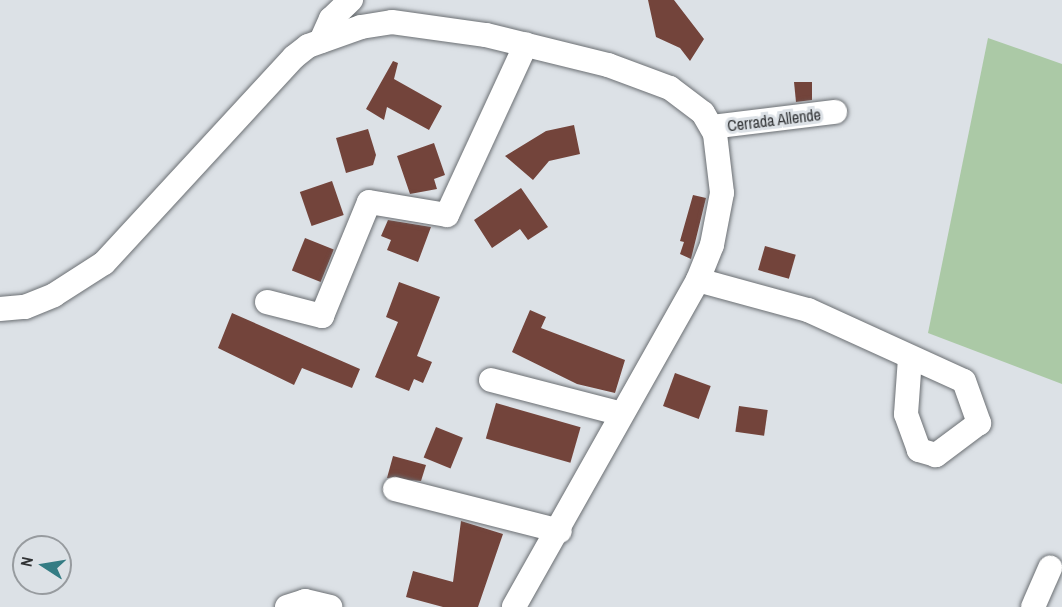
<!DOCTYPE html>
<html>
<head>
<meta charset="utf-8">
<style>
	body { margin:0 }
	#map { position:relative; width:1062px; height:607px; overflow:hidden; background:#dce1e6; font-family:"Archivo Narrow",sans-serif }
	div>[style] { position:absolute }
	.green>* { inset:0; background:#abc9a6 }
	.building>* { inset:0; background:#73443b; transform-origin:0 0 }
	.roads { filter:drop-shadow(0 0 2px #6b6f73) drop-shadow(0 0 2px #6b6f73) }
	.minor>* { height:24px; margin:-12px; padding:0 12px; transform-origin:12px; border-radius:12px; background:#fff }
	span { translate:-50% -50%; white-space:nowrap; text-align:center; line-height:1.15; -webkit-text-stroke:6px #dce1e6; paint-order:stroke }
	.street-label { font-size:16px; color:#303234 }
	.north { position:absolute; left:12px; top:535px; width:60px; height:60px; box-sizing:border-box; background:#dce1e6; border:2px solid #979b9f; border-radius:50%; rotate:282deg; font-size:16px; font-weight:700; line-height:24px; text-align:center; color:#303234 }
	.north::after { content:''; display:block; margin:auto; width:21px; height:27px; background:#347c84; clip-path:polygon(50% 0,100% 100%,50% 72%,0 100%) }
</style>
</head>
<body>
<div id="map">
	<div class="green">
		<div style="clip-path:polygon(988px 38px,1062px 64px,1062px 384px,928px 333px)"></div>
	</div>
	<div class="building">
		<div style="clip-path:polygon(648px 0,674px 0,704px 39px,690px 61px,680px 48px,656px 37px)"></div>
		<div style="clip-path:polygon(393px 61px,398px 63px,394px 79px,442px 106px,429px 130px,387px 107px,384px 120px,366px 109px)"></div>
		<div style="clip-path:polygon(794px 82px,812px 82px,812px 100px,796px 102px)"></div>
		<div style="clip-path:polygon(574px 125px,580px 154px,549px 161px,533px 180px,505px 156px,546px 131px)"></div>
		<div style="clip-path:polygon(368px 129px,376px 155px,373px 165px,346px 173px,336px 138px)"></div>
		<div style="clip-path:polygon(434px 143px,445px 175px,434px 179px,437px 189px,410px 194px,397px 156px)"></div>
		<div style="left:332px;top:181px;width:36px;height:34px;rotate:71deg"></div>
		<div style="clip-path:polygon(521px 188px,548px 227px,528px 240px,520px 229px,492px 248px,474px 220px)"></div>
		<div style="clip-path:polygon(693px 195px,706px 198px,691px 259px,680px 254px,684px 242px,680px 241px)"></div>
		<div style="clip-path:polygon(388px 220px,431px 227px,418px 262px,387px 250px,391px 240px,381px 236px)"></div>
		<div style="left:305px;top:238px;width:31px;height:35px;rotate:22deg"></div>
		<div style="left:765px;top:246px;width:32px;height:25px;rotate:16deg"></div>
		<div style="clip-path:polygon(399px 282px,440px 297px,417px 356px,432px 362px,423px 383px,414px 379px,409px 391px,375px 377px,398px 322px,386px 317px)"></div>
		<div style="clip-path:polygon(530px 310px,546px 317px,541px 328px,625px 360px,615px 393px,577px 384px,512px 352px)"></div>
		<div style="clip-path:polygon(232px 313px,360px 369px,352px 388px,302px 368px,294px 385px,218px 348px)"></div>
		<div style="left:675px;top:373px;width:38px;height:35px;rotate:20deg"></div>
		<div style="left:496px;top:403px;width:88px;height:37px;rotate:16deg"></div>
		<div style="left:739px;top:406px;width:29px;height:26px;rotate:8deg"></div>
		<div style="left:436px;top:427px;width:29px;height:33px;rotate:22deg"></div>
		<div style="clip-path:polygon(393px 456px,426px 465px,421px 481px,387px 478px)"></div>
		<div style="clip-path:polygon(461px 521px,503px 534px,478px 607px,443px 607px,406px 597px,413px 571px,453px 582px)"></div>
	</div>
	<div class="roads">
		<div class="minor">
			<div style="left:321px;top:41px;width:24px;rotate:-66deg"></div>
			<div style="left:331px;top:19px;width:28px;rotate:-44deg"></div>
			<div style="left:712px;top:127px;width:124px;rotate:-7deg"></div>
			<div style="left:698px;top:280px;width:114px;rotate:15.3deg"></div>
			<div style="left:808px;top:310px;width:171px;rotate:24.5deg"></div>
			<div style="left:964px;top:381px;width:45px;rotate:70.3deg"></div>
			<div style="left:979px;top:423px;width:54px;rotate:143.3deg"></div>
			<div style="left:936px;top:455px;width:18px;rotate:-164deg"></div>
			<div style="left:919px;top:450px;width:38px;rotate:-110deg"></div>
			<div style="left:906px;top:414px;width:56px;rotate:-85.9deg"></div>
			<div style="left:267px;top:302px;width:57px;rotate:14.3deg"></div>
			<div style="left:322px;top:316px;width:123px;rotate:-67.6deg"></div>
			<div style="left:369px;top:202px;width:79px;rotate:9.5deg"></div>
			<div style="left:447px;top:215px;width:188px;rotate:-65.2deg"></div>
			<div style="left:0;top:309px;width:25px;rotate:-5deg"></div>
			<div style="left:25px;top:307px;width:31px;rotate:-22deg"></div>
			<div style="left:54px;top:295px;width:59px;rotate:-32.6deg"></div>
			<div style="left:104px;top:263px;width:280px;rotate:-47.3deg"></div>
			<div style="left:294px;top:57px;width:18px;rotate:-38deg"></div>
			<div style="left:308px;top:46px;width:56px;rotate:-19.7deg"></div>
			<div style="left:361px;top:27px;width:31px;rotate:-9deg"></div>
			<div style="left:392px;top:22px;width:95px;rotate:7.9deg"></div>
			<div style="left:486px;top:35px;width:126px;rotate:13.8deg"></div>
			<div style="left:608px;top:65px;width:66px;rotate:20.4deg"></div>
			<div style="left:670px;top:88px;width:41px;rotate:37.1deg"></div>
			<div style="left:703px;top:113px;width:24px;rotate:60deg"></div>
			<div style="left:715px;top:134px;width:59px;rotate:83.2deg"></div>
			<div style="left:722px;top:193px;width:53px;rotate:100.9deg"></div>
			<div style="left:712px;top:245px;width:38px;rotate:112deg"></div>
			<div style="left:698px;top:280px;width:375px;rotate:119.4deg"></div>
			<div style="left:491px;top:380px;width:135px;rotate:14.5deg"></div>
			<div style="left:395px;top:489px;width:170px;rotate:14.3deg"></div>
			<div style="left:287px;top:607px;width:19px;rotate:-18deg"></div>
			<div style="left:305px;top:601px;width:26px;rotate:13deg"></div>
			<div style="left:1033px;top:607px;width:43px;rotate:-66.4deg"></div>
		</div>
	</div>
	<div class="street-label">
		<span style="left:774px;top:120px;rotate:-7deg">Cerrada Allende</span>
	</div>
	<div class="north">N</div>
</div>
</body>
</html>
